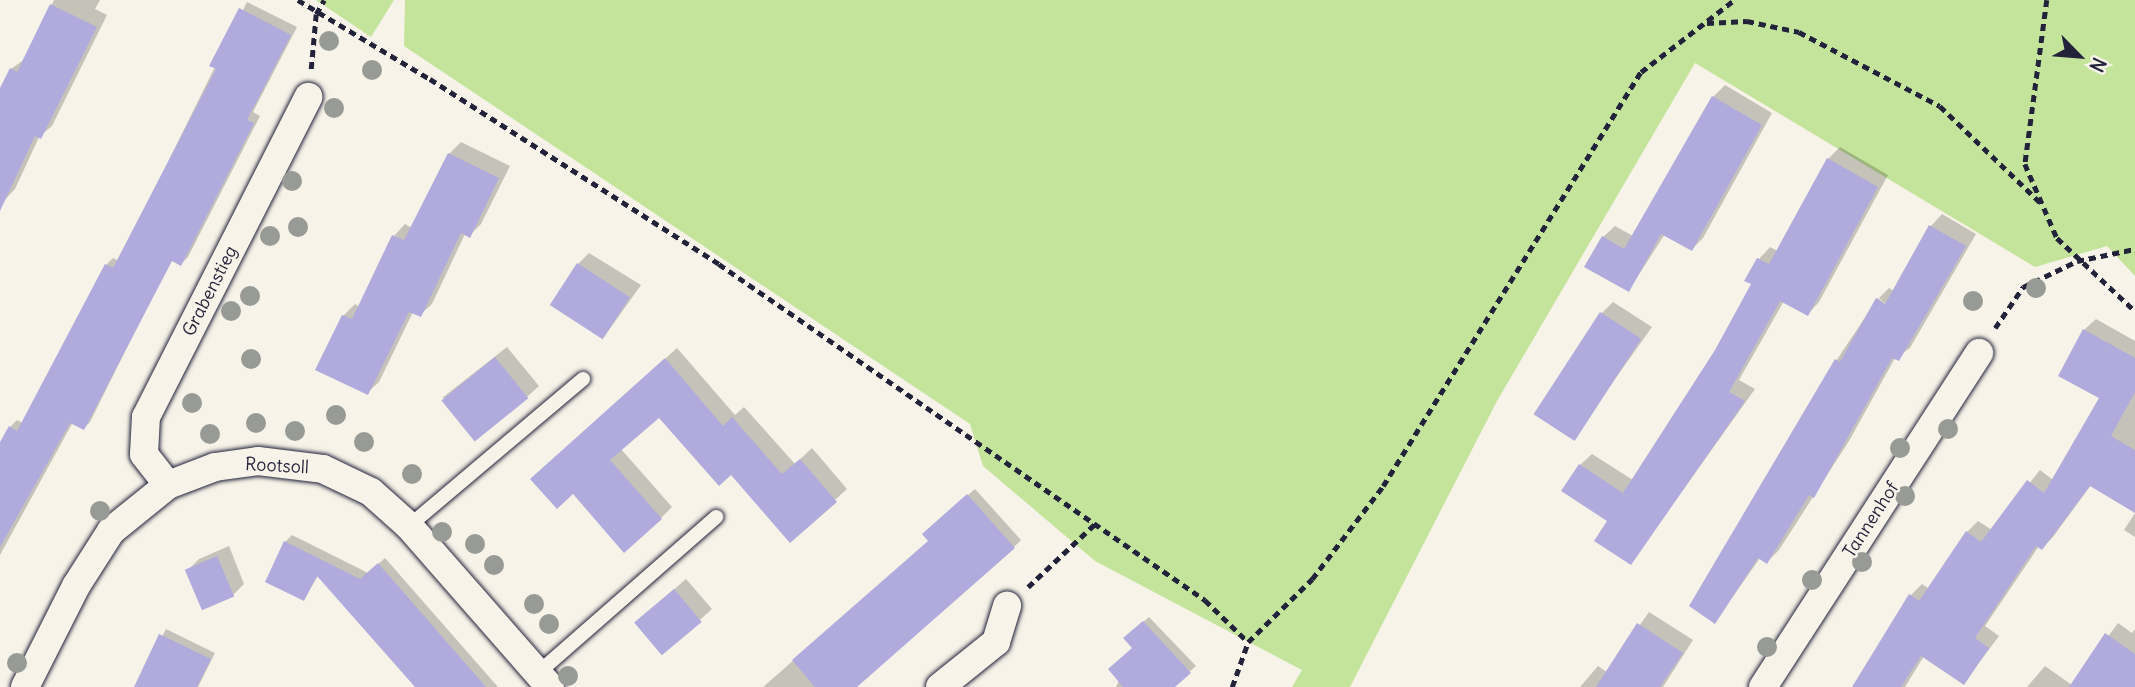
<!DOCTYPE html>
<html>
<head>
<meta charset="utf-8">
<style>
	body { margin:0 }
	#map { position:relative; width:2135px; height:687px; overflow:hidden; background:#f7f3e8; font-family:Delius,sans-serif }
	div>[style] { position:absolute }
	.green>* { inset:0; background:#c4e39b }
	.shadow>* { inset:0; background:#0003 }
	.building>* { inset:0; background:#b0abdc; transform-origin:0 0 }
	.path>* { height:4.5px; margin-top:-2.25px; transform-origin:0; background:repeating-linear-gradient(90deg,#22223b 0 7px,transparent 0 12px) }
	.roads { filter:drop-shadow(0 0 2px #22223b) drop-shadow(0 0 2px #22223b) }
	.lane>* { height:14px; margin:-7px; padding:0 7px; transform-origin:7px; border-radius:7px; background:#f7f3e8 }
	.street>* { height:28px; margin:-14px; padding:0 14px; transform-origin:14px; border-radius:14px; background:#f7f3e8 }
	.trees>* { width:20px; height:20px; margin:-10px; border-radius:50%; background:#989a96 }
	span { translate:-50% -50%; white-space:nowrap; text-align:center; line-height:1.15; -webkit-text-stroke:5px #f7f3e8; paint-order:stroke }
	.street-label { font-size:18px; color:#22223b }
	.north { position:absolute; left:2044px; top:21px; width:70px; height:70px; -webkit-text-stroke:5px #f7f3e8; paint-order:stroke; rotate:115deg; font-size:19px; font-weight:700; line-height:28px; text-align:center; color:#22223b }
	.north::after { content:''; display:block; margin:auto; width:24px; height:32px; background:#22223b; clip-path:polygon(50% 0,100% 100%,50% 72%,0 100%) }
</style>
</head>
<body>
<div id="map">
	<div class="green">
		<div style="clip-path:polygon(316px 0,394px 0,371px 37px)"></div>
		<div style="clip-path:polygon(405px 0,2135px 0,2135px 276px,2107px 246px,2035px 267px,1695px 63px,1497px 401px,1350px 687px,1292px 687px,1302px 670px,1095px 561px,983px 466px,970px 424px,404px 46px)"></div>
	</div>
	<div class="shadow">
		<div style="clip-path:polygon(54px 0,100px 0,95px 9px,107px 15px,52px 126px,39px 137px,15px 189px,0 205px,0 92px,11px 69px,25px 59px)"></div>
		<div style="clip-path:polygon(247px 2px,297px 27px,253px 112px,260px 116px,188px 257px,181px 264px,174px 253px,90px 422px,84px 428px,73px 422px,0 555px,0 447px,10px 427px,17px 420px,23px 423px,106px 265px,113px 258px,119px 261px)"></div>
		<div style="clip-path:polygon(1725px 85px,1772px 113px,1703px 238px,1692px 249px,1665px 234px,1629px 290px,1603px 237px,1615px 226px,1633px 236px,1713px 97px)"></div>
		<div style="clip-path:polygon(461px 142px,510px 166px,481px 224px,469px 236px,465px 234px,432px 304px,420px 315px,413px 312px,379px 382px,367px 393px,317px 369px,343px 316px,355px 304px,360px 307px,394px 236px,405px 224px,412px 228px,449px 154px)"></div>
		<div style="clip-path:polygon(1840px 147px,1888px 175px,1819px 302px,1808px 314px,1784px 301px,1739px 380px,1755px 389px,1631px 563px,1580px 465px,1592px 454px,1633px 480px,1716px 351px,1753px 284px,1759px 259px,1770px 247px,1778px 251px,1828px 159px)"></div>
		<div style="clip-path:polygon(1942px 214px,1976px 234px,1910px 348px,1895px 358px,1849px 441px,1779px 550px,1767px 562px,1760px 558px,1715px 622px,1836px 361px,1878px 298px,1892px 310px,1879px 298px,1889px 288px,1894px 291px,1931px 226px)"></div>
		<div style="clip-path:polygon(589px 253px,641px 285px,604px 337px,578px 264px)"></div>
		<div style="clip-path:polygon(1613px 302px,1652px 327px,1573px 438px,1602px 313px)"></div>
		<div style="clip-path:polygon(2096px 319px,2135px 341px,2135px 495px,2091px 485px,2053px 537px,2042px 548px,2039px 546px,1985px 626px,1999px 636px,1964px 683px,1924px 656px,1905px 687px,1853px 687px,1911px 595px,1922px 584px,1929px 589px,1967px 532px,1978px 521px,1992px 530px,2040px 470px,2053px 480px,2102px 397px,2084px 330px)"></div>
		<div style="clip-path:polygon(507px 347px,539px 386px,527px 397px,442px 398px)"></div>
		<div style="clip-path:polygon(677px 348px,735px 415px,744px 407px,795px 464px,812px 448px,847px 489px,790px 541px,731px 473px,659px 416px,621px 449px,672px 507px,661px 518px,573px 491px,544px 468px)"></div>
		<div style="clip-path:polygon(975px 489px,1021px 540px,1014px 547px,854px 687px,763px 687px,930px 541px,931px 527px)"></div>
		<div style="clip-path:polygon(2135px 513px,2135px 537px,2124px 530px)"></div>
		<div style="clip-path:polygon(292px 535px,368px 573px,385px 558px,498px 687px,416px 687px,319px 576px,311px 593px,322px 569px,304px 599px,285px 542px)"></div>
		<div style="clip-path:polygon(229px 546px,244px 584px,233px 595px,187px 571px,199px 559px)"></div>
		<div style="clip-path:polygon(686px 579px,712px 609px,663px 653px,648px 612px)"></div>
		<div style="clip-path:polygon(1649px 612px,1693px 640px,1663px 687px,1580px 687px,1598px 666px,1607px 672px)"></div>
		<div style="clip-path:polygon(1149px 617px,1196px 666px,1172px 687px,1116px 687px,1134px 648px,1131px 633px)"></div>
		<div style="clip-path:polygon(2118px 623px,2132px 633px,2135px 629px,2135px 687px,2027px 687px,2045px 666px,2072px 685px)"></div>
		<div style="clip-path:polygon(166px 629px,215px 653px,198px 687px,136px 687px)"></div>
	</div>
	<div class="building">
		<div style="clip-path:polygon(50px 4px,97px 27px,41px 139px,35px 136px,0 211px,0 88px,10px 68px,17px 72px)"></div>
		<div style="clip-path:polygon(239px 8px,291px 35px,247px 120px,254px 123px,181px 266px,172px 261px,84px 430px,70px 423px,0 547px,0 442px,9px 426px,17px 431px,105px 264px,113px 268px,216px 69px,209px 66px)"></div>
		<div style="clip-path:polygon(1712px 96px,1762px 125px,1692px 251px,1661px 234px,1629px 292px,1584px 267px,1602px 236px,1624px 249px)"></div>
		<div style="clip-path:polygon(448px 153px,499px 178px,470px 238px,461px 233px,421px 317px,409px 312px,368px 395px,315px 370px,342px 315px,352px 319px,392px 235px,404px 240px)"></div>
		<div style="clip-path:polygon(1827px 158px,1878px 187px,1808px 316px,1780px 301px,1729px 392px,1745px 401px,1631px 565px,1594px 541px,1607px 521px,1561px 491px,1579px 464px,1623px 493px,1715px 350px,1751px 284px,1744px 281px,1757px 258px,1769px 264px)"></div>
		<div style="clip-path:polygon(1929px 225px,1966px 246px,1899px 361px,1892px 358px,1814px 498px,1809px 495px,1767px 564px,1758px 558px,1715px 624px,1689px 606px,1835px 359px,1840px 362px,1876px 298px,1885px 304px)"></div>
		<div style="left:577px;top:263px;width:63px;height:50px;rotate:33deg"></div>
		<div style="left:1600px;top:312px;width:49px;height:122px;rotate:33deg"></div>
		<div style="clip-path:polygon(2083px 329px,2135px 358px,2135px 392px,2111px 436px,2135px 450px,2135px 513px,2090px 486px,2042px 550px,2036px 546px,1975px 638px,1989px 648px,1964px 685px,1921px 656px,1901px 687px,1852px 687px,1909px 594px,1919px 601px,1966px 531px,1981px 542px,2027px 480px,2044px 493px,2099px 398px,2058px 376px)"></div>
		<div style="left:495px;top:357px;width:53px;height:69px;rotate:51deg"></div>
		<div style="clip-path:polygon(665px 358px,723px 426px,732px 417px,782px 474px,800px 459px,837px 502px,790px 543px,731px 475px,719px 486px,659px 418px,610px 460px,662px 519px,624px 553px,573px 494px,557px 509px,530px 479px)"></div>
		<div style="clip-path:polygon(967px 494px,1015px 548px,857px 687px,815px 687px,792px 660px,928px 541px,922px 534px)"></div>
		<div style="clip-path:polygon(284px 541px,360px 579px,378px 563px,486px 687px,415px 687px,317px 576px,304px 601px,265px 582px)"></div>
		<div style="left:217px;top:556px;width:44px;height:35px;rotate:67deg"></div>
		<div style="left:674px;top:589px;width:43px;height:52px;rotate:50deg"></div>
		<div style="clip-path:polygon(1143px 621px,1191px 673px,1175px 687px,1123px 687px,1108px 669px,1132px 648px,1123px 638px)"></div>
		<div style="clip-path:polygon(1637px 623px,1683px 653px,1660px 687px,1596px 687px)"></div>
		<div style="clip-path:polygon(2105px 633px,2135px 654px,2135px 687px,2069px 687px)"></div>
		<div style="clip-path:polygon(159px 634px,211px 659px,197px 687px,134px 687px)"></div>
	</div>
	<div class="path">
		<div style="left:298px;top:0;width:154px;rotate:30.9deg"></div>
		<div style="left:430px;top:79px;width:343px;rotate:32.6deg"></div>
		<div style="left:719px;top:264px;width:591px;rotate:34.66deg"></div>
		<div style="left:1205px;top:600px;width:60px;rotate:44.3deg"></div>
		<div style="left:2047px;top:0;width:165px;rotate:97.6deg"></div>
		<div style="left:2025px;top:164px;width:81px;rotate:66.6deg"></div>
		<div style="left:2057px;top:238px;width:107px;rotate:43.1deg"></div>
		<div style="left:1707px;top:23px;width:40px;rotate:-2.9deg"></div>
		<div style="left:1747px;top:21px;width:53px;rotate:11.9deg"></div>
		<div style="left:1799px;top:32px;width:159px;rotate:27.7deg"></div>
		<div style="left:1940px;top:106px;width:141px;rotate:43.9deg"></div>
		<div style="left:311px;top:69px;width:55px;rotate:-84.8deg"></div>
		<div style="left:316px;top:14px;width:16px;rotate:-60deg"></div>
		<div style="left:1995px;top:328px;width:50px;rotate:-55.7deg"></div>
		<div style="left:2023px;top:287px;width:60px;rotate:-25.7deg"></div>
		<div style="left:2077px;top:261px;width:59px;rotate:-11.7deg"></div>
		<div style="left:1028px;top:587px;width:93px;rotate:-43.3deg"></div>
		<div style="left:1232px;top:687px;width:48px;rotate:-70.4deg"></div>
		<div style="left:1248px;top:642px;width:90px;rotate:-44.5deg"></div>
		<div style="left:1312px;top:579px;width:117px;rotate:-52.6deg"></div>
		<div style="left:1383px;top:486px;width:488px;rotate:-58.1deg"></div>
		<div style="left:1641px;top:72px;width:118px;rotate:-37.7deg"></div>
	</div>
	<div class="roads">
		<div class="lane">
			<div style="left:409px;top:526px;width:228px;rotate:-40.2deg"></div>
			<div style="left:538px;top:673px;width:237px;rotate:-41.2deg"></div>
		</div>
		<div class="street">
			<div style="left:168px;top:485px;width:39px;rotate:-128deg"></div>
			<div style="left:144px;top:454px;width:37px;rotate:-87deg"></div>
			<div style="left:146px;top:417px;width:359px;rotate:-63.1deg"></div>
			<div style="left:25px;top:687px;width:113px;rotate:-63.2deg"></div>
			<div style="left:76px;top:586px;width:65px;rotate:-57.5deg"></div>
			<div style="left:111px;top:531px;width:73px;rotate:-38.9deg"></div>
			<div style="left:168px;top:485px;width:50px;rotate:-21deg"></div>
			<div style="left:215px;top:467px;width:43px;rotate:-7.9deg"></div>
			<div style="left:258px;top:461px;width:65px;rotate:7deg"></div>
			<div style="left:323px;top:469px;width:53px;rotate:25.6deg"></div>
			<div style="left:371px;top:492px;width:51px;rotate:41.8deg"></div>
			<div style="left:409px;top:526px;width:214px;rotate:48.8deg"></div>
			<div style="left:940px;top:687px;width:72px;rotate:-38.8deg"></div>
			<div style="left:996px;top:642px;width:38px;rotate:-73deg"></div>
			<div style="left:1763px;top:687px;width:398px;rotate:-57.1deg"></div>
		</div>
	</div>
	<div class="trees">
		<div style="left:329px;top:41px"></div>
		<div style="left:372px;top:70px"></div>
		<div style="left:334px;top:108px"></div>
		<div style="left:292px;top:181px"></div>
		<div style="left:298px;top:227px"></div>
		<div style="left:270px;top:236px"></div>
		<div style="left:2036px;top:288px"></div>
		<div style="left:250px;top:296px"></div>
		<div style="left:1973px;top:301px"></div>
		<div style="left:231px;top:311px"></div>
		<div style="left:251px;top:359px"></div>
		<div style="left:192px;top:403px"></div>
		<div style="left:336px;top:415px"></div>
		<div style="left:256px;top:423px"></div>
		<div style="left:1948px;top:429px"></div>
		<div style="left:295px;top:431px"></div>
		<div style="left:210px;top:434px"></div>
		<div style="left:364px;top:442px"></div>
		<div style="left:1900px;top:448px"></div>
		<div style="left:412px;top:474px"></div>
		<div style="left:1905px;top:496px"></div>
		<div style="left:100px;top:511px"></div>
		<div style="left:442px;top:532px"></div>
		<div style="left:475px;top:544px"></div>
		<div style="left:1862px;top:562px"></div>
		<div style="left:494px;top:565px"></div>
		<div style="left:1812px;top:580px"></div>
		<div style="left:534px;top:604px"></div>
		<div style="left:549px;top:624px"></div>
		<div style="left:1767px;top:647px"></div>
		<div style="left:17px;top:663px"></div>
		<div style="left:568px;top:676px"></div>
	</div>
	<div class="street-label">
		<span style="left:210px;top:291px;rotate:-63deg">Grabenstieg</span>
		<span style="left:277px;top:466px;rotate:3deg">Rootsoll</span>
		<span style="left:1871px;top:520px;rotate:-57deg">Tannenhof</span>
	</div>
	<div class="north">N</div>
</div>
</body>
</html>
